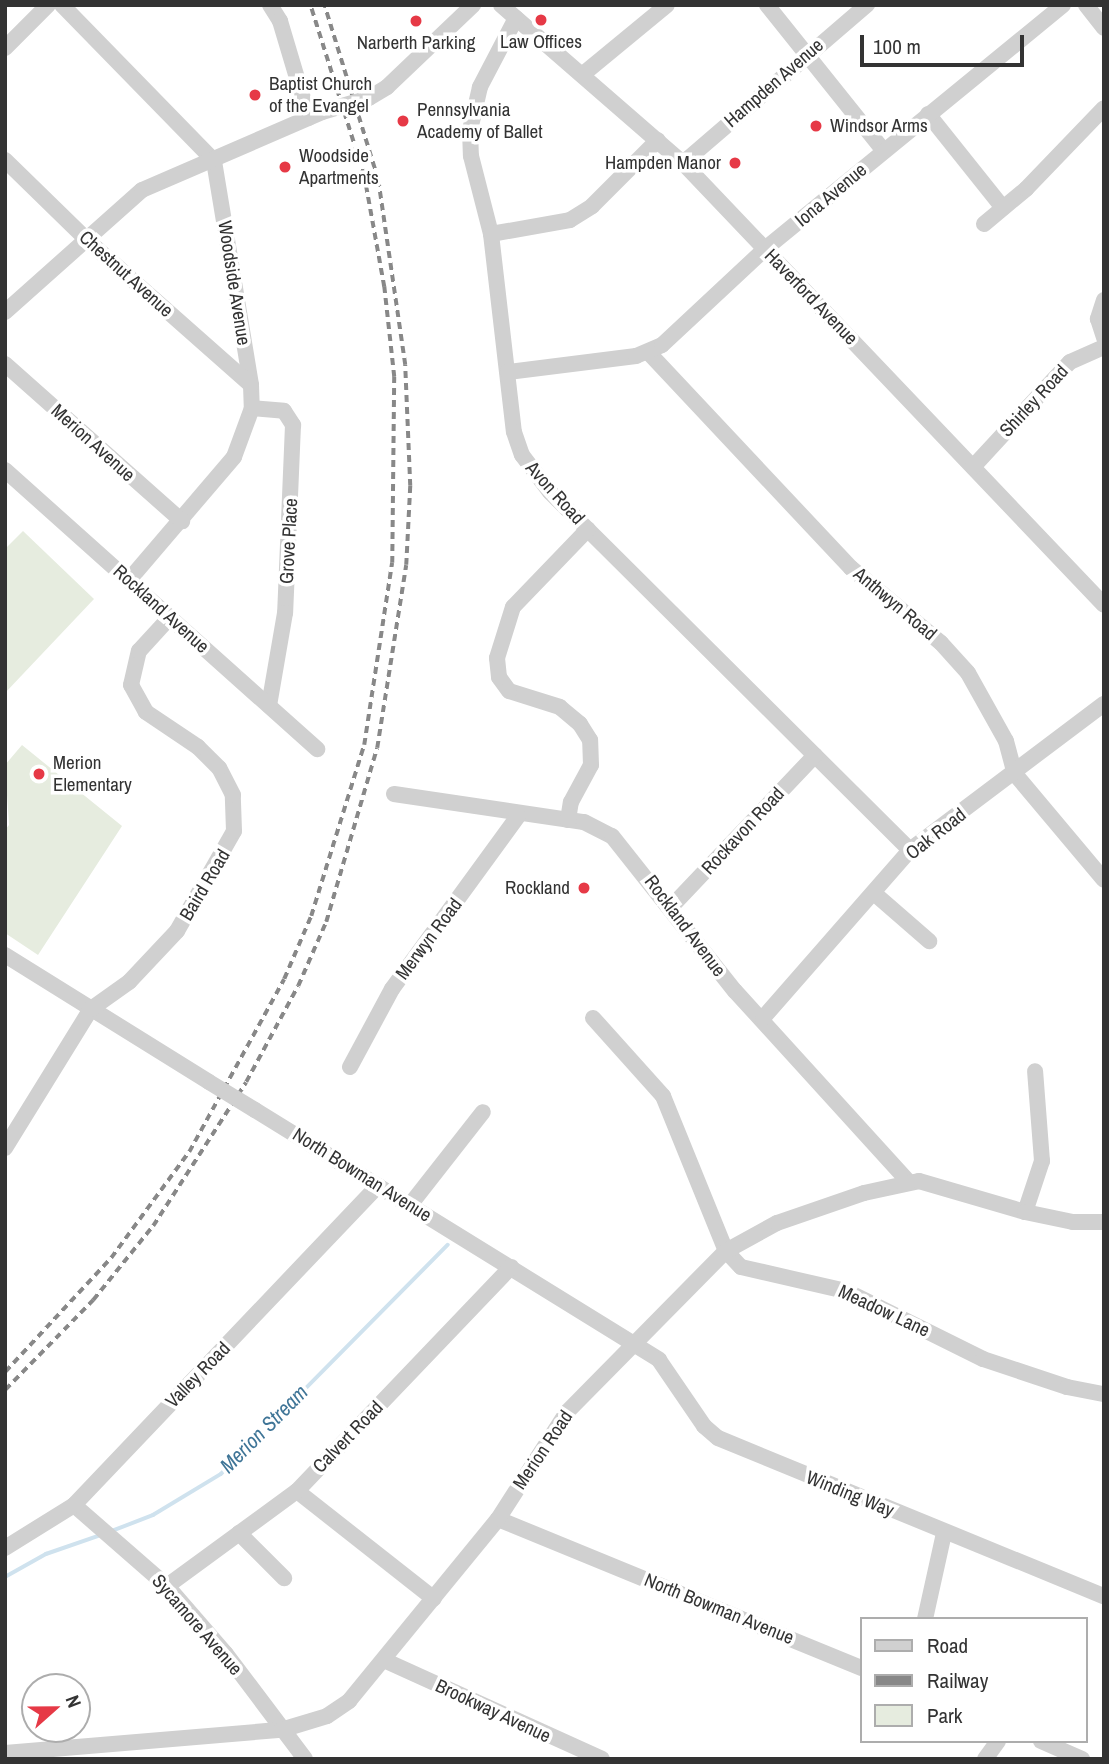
<!DOCTYPE html>
<html>
<head>
<meta charset="utf-8">
<style>
	body { margin:0 }
	#map { position:relative; width:1109px; height:1764px; overflow:hidden; background:#fff; font-family:"Archivo Narrow",sans-serif }
	div>[style] { position:absolute }
	.green>* { inset:0; background:#e6ecdf }
	.stream>* { height:3.5px; margin:-1.75px; padding:0 1.75px; transform-origin:1.75px; border-radius:1.75px; background:#cfe2ee }
	.minor>* { height:16px; margin:-8px; padding:0 8px; transform-origin:8px; border-radius:8px; background:#d0d0d0 }
	.rail>* { height:3.5px; margin-top:-1.75px; transform-origin:0; background:repeating-linear-gradient(90deg,#888 0 7px,transparent 0 12px) }
	.minor-bridge>* { height:16px; margin:-8px; padding:0 8px; transform-origin:8px; border-radius:8px; background:#d0d0d0 }
	.dots>* { width:19px; height:19px; translate:-50% -50%; box-sizing:border-box; border:4px solid #fff; border-radius:50% }
	span { translate:-50% -50%; white-space:nowrap; text-align:center; line-height:1.15; -webkit-text-stroke:7px #fff; paint-order:stroke }
	.poi-label { font-size:19px; color:#333 }
	.left { translate:0 -50%; text-align:left }
	.right { translate:-100% -50%; text-align:right }
	.street-label { font-size:19px; color:#333 }
	.water-label { font-size:21px; color:#3f7597; font-style:italic }
	.frame { position:absolute; inset:0; border:7px solid #333; pointer-events:none }
	.legend { position:absolute; left:860px; top:1617px; width:228px; height:126px; box-sizing:border-box; background:#fff; border:2px solid #adadad; margin:0; padding:9px 12px; list-style:none; font-size:21px; color:#333 }
	.legend li { display:flex; align-items:center; gap:14px; height:35px }
	.legend b { width:35px; border:2px solid #adadad }
	.north { position:absolute; left:21px; top:1673px; width:70px; height:70px; box-sizing:border-box; background:#fff; border:2px solid #adadad; border-radius:50%; rotate:69deg; font-size:19px; font-weight:700; line-height:28px; text-align:center; color:#333 }
	.north::after { content:''; display:block; margin:auto; width:24px; height:32px; background:#e63946; clip-path:polygon(50% 0,100% 100%,50% 72%,0 100%) }
	.scale { position:absolute; left:860px; top:35px; width:164px; height:32px; box-sizing:border-box; border:4px solid #333; border-top:0; padding-left:9px; font-size:21px; line-height:24px; white-space:nowrap; color:#333; -webkit-text-stroke:5px #fff; paint-order:stroke }
</style>
</head>
<body>
<div id="map">
	<div class="green">
		<div style="clip-path:polygon(23px 531px,94px 599px,5px 693px,5px 549px)"></div>
		<div style="clip-path:polygon(22px 745px,122px 826px,38px 955px,5px 933px,5px 830px,9px 825px,5px 765px)"></div>
	</div>
	<div class="stream">
		<div style="left:112px;top:1531px;width:44px;rotate:-21.3deg"></div>
		<div style="left:153px;top:1515px;width:79px;rotate:-31.1deg"></div>
		<div style="left:221px;top:1474px;width:322px;rotate:-45.3deg"></div>
		<div style="left:5px;top:1577px;width:47px;rotate:-29.3deg"></div>
		<div style="left:46px;top:1554px;width:58px;rotate:-19.1deg"></div>
	</div>
	<div class="minor">
		<div style="left:62px;top:5px;width:218px;rotate:45.7deg"></div>
		<div style="left:214px;top:161px;width:227px;rotate:80.6deg"></div>
		<div style="left:251px;top:385px;width:23px;rotate:88deg"></div>
		<div style="left:252px;top:408px;width:52px;rotate:110.2deg"></div>
		<div style="left:234px;top:457px;width:162px;rotate:130.5deg"></div>
		<div style="left:270px;top:5px;width:19px;rotate:58deg"></div>
		<div style="left:280px;top:21px;width:101px;rotate:73.4deg"></div>
		<div style="left:501px;top:5px;width:241px;rotate:41deg"></div>
		<div style="left:683px;top:163px;width:610px;rotate:46.39deg"></div>
		<div style="left:767px;top:5px;width:187px;rotate:51.3deg"></div>
		<div style="left:1086px;top:5px;width:29px;rotate:52deg"></div>
		<div style="left:516px;top:18px;width:78px;rotate:117.6deg"></div>
		<div style="left:480px;top:87px;width:44px;rotate:103.1deg"></div>
		<div style="left:470px;top:130px;width:26px;rotate:88deg"></div>
		<div style="left:471px;top:156px;width:81px;rotate:75.6deg"></div>
		<div style="left:491px;top:234px;width:199px;rotate:83.4deg"></div>
		<div style="left:514px;top:432px;width:24px;rotate:71deg"></div>
		<div style="left:522px;top:455px;width:46px;rotate:52.9deg"></div>
		<div style="left:550px;top:492px;width:508px;rotate:44.84deg"></div>
		<div style="left:5px;top:48px;width:61px;rotate:-45deg"></div>
		<div style="left:582px;top:75px;width:110px;rotate:-39.5deg"></div>
		<div style="left:369px;top:98px;width:21px;rotate:-31deg"></div>
		<div style="left:387px;top:87px;width:119px;rotate:-43.6deg"></div>
		<div style="left:928px;top:114px;width:120px;rotate:51.4deg"></div>
		<div style="left:5px;top:160px;width:115px;rotate:44.3deg"></div>
		<div style="left:87px;top:240px;width:219px;rotate:41.5deg"></div>
		<div style="left:683px;top:163px;width:243px;rotate:-40.7deg"></div>
		<div style="left:984px;top:224px;width:55px;rotate:-39.8deg"></div>
		<div style="left:1026px;top:189px;width:112px;rotate:-46.1deg"></div>
		<div style="left:491px;top:234px;width:80px;rotate:-10deg"></div>
		<div style="left:570px;top:220px;width:26px;rotate:-32deg"></div>
		<div style="left:592px;top:206px;width:93px;rotate:-45deg"></div>
		<div style="left:1104px;top:300px;width:20px;rotate:108deg"></div>
		<div style="left:1098px;top:319px;width:20px;rotate:72deg"></div>
		<div style="left:5px;top:312px;width:183px;rotate:-41.7deg"></div>
		<div style="left:142px;top:190px;width:196px;rotate:-23.4deg"></div>
		<div style="left:649px;top:353px;width:295px;rotate:46.8deg"></div>
		<div style="left:851px;top:568px;width:117px;rotate:39.8deg"></div>
		<div style="left:941px;top:643px;width:40px;rotate:48deg"></div>
		<div style="left:968px;top:673px;width:78px;rotate:60.8deg"></div>
		<div style="left:1006px;top:741px;width:34px;rotate:75deg"></div>
		<div style="left:1015px;top:774px;width:138px;rotate:50deg"></div>
		<div style="left:5px;top:364px;width:237px;rotate:41.6deg"></div>
		<div style="left:508px;top:372px;width:129px;rotate:-7.1deg"></div>
		<div style="left:636px;top:356px;width:28px;rotate:-23deg"></div>
		<div style="left:662px;top:345px;width:141px;rotate:-43deg"></div>
		<div style="left:765px;top:249px;width:385px;rotate:-39.3deg"></div>
		<div style="left:252px;top:408px;width:32px;rotate:5deg"></div>
		<div style="left:284px;top:411px;width:17px;rotate:57deg"></div>
		<div style="left:293px;top:425px;width:188px;rotate:92.4deg"></div>
		<div style="left:285px;top:613px;width:94px;rotate:99.8deg"></div>
		<div style="left:973px;top:467px;width:143px;rotate:-47.3deg"></div>
		<div style="left:1070px;top:362px;width:37px;rotate:-24deg"></div>
		<div style="left:5px;top:470px;width:419px;rotate:41.8deg"></div>
		<div style="left:394px;top:794px;width:192px;rotate:8.4deg"></div>
		<div style="left:584px;top:822px;width:31px;rotate:27deg"></div>
		<div style="left:612px;top:836px;width:198px;rotate:51.6deg"></div>
		<div style="left:735px;top:991px;width:257px;rotate:47.7deg"></div>
		<div style="left:568px;top:820px;width:18px;rotate:-81deg"></div>
		<div style="left:571px;top:802px;width:42px;rotate:-61.6deg"></div>
		<div style="left:591px;top:765px;width:25px;rotate:-92deg"></div>
		<div style="left:590px;top:740px;width:19px;rotate:-122deg"></div>
		<div style="left:580px;top:724px;width:26px;rotate:-140deg"></div>
		<div style="left:560px;top:707px;width:53px;rotate:-162.6deg"></div>
		<div style="left:509px;top:691px;width:17px;rotate:-126deg"></div>
		<div style="left:499px;top:677px;width:19px;rotate:-96deg"></div>
		<div style="left:497px;top:658px;width:53px;rotate:-72.6deg"></div>
		<div style="left:513px;top:607px;width:108px;rotate:-46.1deg"></div>
		<div style="left:875px;top:894px;width:72px;rotate:41deg"></div>
		<div style="left:671px;top:907px;width:209px;rotate:-46.5deg"></div>
		<div style="left:5px;top:955px;width:240px;rotate:31.9deg"></div>
		<div style="left:593px;top:1018px;width:105px;rotate:48.1deg"></div>
		<div style="left:663px;top:1096px;width:167px;rotate:67.9deg"></div>
		<div style="left:726px;top:1251px;width:22px;rotate:47deg"></div>
		<div style="left:741px;top:1267px;width:108px;rotate:12.9deg"></div>
		<div style="left:846px;top:1291px;width:153px;rotate:26.4deg"></div>
		<div style="left:983px;top:1359px;width:89px;rotate:18.4deg"></div>
		<div style="left:1067px;top:1387px;width:38px;rotate:11deg"></div>
		<div style="left:763px;top:1018px;width:223px;rotate:-48.8deg"></div>
		<div style="left:910px;top:850px;width:243px;rotate:-37deg"></div>
		<div style="left:350px;top:1067px;width:89px;rotate:-61.7deg"></div>
		<div style="left:392px;top:989px;width:214px;rotate:-53.9deg"></div>
		<div style="left:255px;top:1110px;width:475px;rotate:31.7deg"></div>
		<div style="left:659px;top:1360px;width:80px;rotate:55.7deg"></div>
		<div style="left:704px;top:1426px;width:18px;rotate:41deg"></div>
		<div style="left:718px;top:1438px;width:417px;rotate:22.3deg"></div>
		<div style="left:5px;top:1148px;width:163px;rotate:-58.3deg"></div>
		<div style="left:91px;top:1009px;width:47px;rotate:-35.4deg"></div>
		<div style="left:129px;top:982px;width:70px;rotate:-46.7deg"></div>
		<div style="left:177px;top:931px;width:115px;rotate:-60.3deg"></div>
		<div style="left:234px;top:831px;width:36px;rotate:-92deg"></div>
		<div style="left:233px;top:795px;width:30px;rotate:-117deg"></div>
		<div style="left:219px;top:768px;width:30px;rotate:-135deg"></div>
		<div style="left:198px;top:747px;width:63px;rotate:-146.1deg"></div>
		<div style="left:146px;top:712px;width:31px;rotate:-119deg"></div>
		<div style="left:131px;top:685px;width:35px;rotate:-77deg"></div>
		<div style="left:139px;top:651px;width:46px;rotate:-47.6deg"></div>
		<div style="left:410px;top:1205px;width:118px;rotate:-51.9deg"></div>
		<div style="left:1025px;top:1212px;width:54px;rotate:-71.6deg"></div>
		<div style="left:1042px;top:1161px;width:90px;rotate:-94.4deg"></div>
		<div style="left:297px;top:1491px;width:174px;rotate:38.2deg"></div>
		<div style="left:74px;top:1505px;width:123px;rotate:41.1deg"></div>
		<div style="left:167px;top:1586px;width:90px;rotate:49.1deg"></div>
		<div style="left:226px;top:1654px;width:131px;rotate:53deg"></div>
		<div style="left:498px;top:1519px;width:393px;rotate:22.3deg"></div>
		<div style="left:239px;top:1533px;width:64px;rotate:45deg"></div>
		<div style="left:5px;top:1548px;width:81px;rotate:-31.9deg"></div>
		<div style="left:74px;top:1505px;width:441px;rotate:-46.4deg"></div>
		<div style="left:167px;top:1586px;width:161px;rotate:-36.2deg"></div>
		<div style="left:297px;top:1491px;width:310px;rotate:-46.3deg"></div>
		<div style="left:925px;top:1619px;width:88px;rotate:-77.5deg"></div>
		<div style="left:386px;top:1661px;width:237px;rotate:24.4deg"></div>
		<div style="left:1041px;top:1741px;width:45px;rotate:23.7deg"></div>
		<div style="left:5px;top:1753px;width:277px;rotate:-4.8deg"></div>
		<div style="left:281px;top:1730px;width:48px;rotate:-16.9deg"></div>
		<div style="left:327px;top:1716px;width:27px;rotate:-34deg"></div>
		<div style="left:349px;top:1701px;width:235px;rotate:-50.7deg"></div>
		<div style="left:498px;top:1519px;width:127px;rotate:-57.2deg"></div>
		<div style="left:567px;top:1412px;width:226px;rotate:-45.4deg"></div>
		<div style="left:726px;top:1251px;width:58px;rotate:-28.8deg"></div>
		<div style="left:777px;top:1223px;width:92px;rotate:-19deg"></div>
		<div style="left:864px;top:1193px;width:56px;rotate:-12.3deg"></div>
		<div style="left:919px;top:1181px;width:110px;rotate:16.3deg"></div>
		<div style="left:1025px;top:1212px;width:49px;rotate:11.8deg"></div>
		<div style="left:1073px;top:1222px;width:31px"></div>
		<div style="left:985px;top:1759px;width:22px;rotate:-54deg"></div>
	</div>
	<div class="rail">
		<div style="left:5px;top:1372px;width:156px;rotate:-47.1deg"></div>
		<div style="left:111px;top:1258px;width:132px;rotate:-53.7deg"></div>
		<div style="left:189px;top:1152px;width:197px;rotate:-61.2deg"></div>
		<div style="left:284px;top:979px;width:69px;rotate:-66.8deg"></div>
		<div style="left:311px;top:916px;width:179px;rotate:-72.8deg"></div>
		<div style="left:364px;top:745px;width:184px;rotate:-81.3deg"></div>
		<div style="left:392px;top:563px;width:186px;rotate:-89.4deg"></div>
		<div style="left:394px;top:377px;width:91px;rotate:-96.3deg"></div>
		<div style="left:384px;top:287px;width:113px;rotate:-100.2deg"></div>
		<div style="left:364px;top:176px;width:179px;rotate:-107.5deg"></div>
		<div style="left:5px;top:1390px;width:126px;rotate:-45.6deg"></div>
		<div style="left:93px;top:1300px;width:95px;rotate:-51deg"></div>
		<div style="left:153px;top:1226px;width:171px;rotate:-57.1deg"></div>
		<div style="left:246px;top:1082px;width:109px;rotate:-61.6deg"></div>
		<div style="left:298px;top:986px;width:70px;rotate:-66.4deg"></div>
		<div style="left:326px;top:922px;width:181px;rotate:-73.7deg"></div>
		<div style="left:377px;top:748px;width:185px;rotate:-81deg"></div>
		<div style="left:406px;top:565px;width:79px;rotate:-87.1deg"></div>
		<div style="left:410px;top:486px;width:121px;rotate:-92.4deg"></div>
		<div style="left:405px;top:365px;width:187px;rotate:-98.3deg"></div>
		<div style="left:378px;top:180px;width:183px;rotate:-107.1deg"></div>
	</div>
	<div class="minor-bridge">
		<div style="left:322px;top:112px;width:49px;rotate:-16.6deg"></div>
		<div style="left:209px;top:1082px;width:54px;rotate:31.3deg"></div>
	</div>
	<div class="dots">
		<div style="left:541px;top:20px;background:#e63946"></div>
		<div style="left:416px;top:21px;background:#e63946"></div>
		<div style="left:255px;top:95px;background:#e63946"></div>
		<div style="left:403px;top:121px;background:#e63946"></div>
		<div style="left:816px;top:126px;background:#e63946"></div>
		<div style="left:735px;top:163px;background:#e63946"></div>
		<div style="left:285px;top:167px;background:#e63946"></div>
		<div style="left:39px;top:774px;background:#e63946"></div>
		<div style="left:584px;top:888px;background:#e63946"></div>
	</div>
	<div class="poi-label">
		<span style="left:541px;top:42px">Law Offices</span>
		<span style="left:416px;top:43px">Narberth Parking</span>
		<span class="left" style="left:269px;top:95px">Baptist Church<br>of the Evangel</span>
		<span class="left" style="left:417px;top:121px">Pennsylvania<br>Academy of Ballet</span>
		<span class="left" style="left:830px;top:126px">Windsor Arms</span>
		<span class="left" style="left:299px;top:167px">Woodside<br>Apartments</span>
		<span class="right" style="left:721px;top:163px">Hampden Manor</span>
		<span class="left" style="left:53px;top:774px">Merion<br>Elementary</span>
		<span class="right" style="left:570px;top:888px">Rockland</span>
	</div>
	<div class="street-label">
		<span style="left:774px;top:83px;rotate:-41deg">Hampden Avenue</span>
		<span style="left:831px;top:195px;rotate:-40deg">Iona Avenue</span>
		<span style="left:126px;top:274px;rotate:42deg">Chestnut Avenue</span>
		<span style="left:234px;top:283px;rotate:81deg">Woodside Avenue</span>
		<span style="left:811px;top:297px;rotate:46deg">Haverford Avenue</span>
		<span style="left:1034px;top:401px;rotate:-47deg">Shirley Road</span>
		<span style="left:93px;top:443px;rotate:42deg">Merion Avenue</span>
		<span style="left:555px;top:493px;rotate:48deg">Avon Road</span>
		<span style="left:289px;top:541px;rotate:-87deg">Grove Place</span>
		<span style="left:895px;top:604px;rotate:40deg">Anthwyn Road</span>
		<span style="left:161px;top:609px;rotate:42deg">Rockland Avenue</span>
		<span style="left:743px;top:831px;rotate:-47deg">Rockavon Road</span>
		<span style="left:936px;top:834px;rotate:-38deg">Oak Road</span>
		<span style="left:205px;top:885px;rotate:-59deg">Baird Road</span>
		<span style="left:685px;top:926px;rotate:53deg">Rockland Avenue</span>
		<span style="left:429px;top:939px;rotate:-53deg">Merwyn Road</span>
		<span style="left:362px;top:1175px;rotate:32deg">North Bowman Avenue</span>
		<span style="left:884px;top:1311px;rotate:25deg">Meadow Lane</span>
		<span style="left:198px;top:1375px;rotate:-46deg">Valley Road</span>
		<span style="left:348px;top:1437px;rotate:-46deg">Calvert Road</span>
		<span style="left:543px;top:1450px;rotate:-56deg">Merion Road</span>
		<span style="left:850px;top:1494px;rotate:22deg">Winding Way</span>
		<span style="left:719px;top:1609px;rotate:22deg">North Bowman Avenue</span>
		<span style="left:197px;top:1625px;rotate:49deg">Sycamore Avenue</span>
		<span style="left:493px;top:1711px;rotate:25deg">Brookway Avenue</span>
	</div>
	<div class="water-label">
		<span style="left:264px;top:1429px;rotate:-45deg">Merion Stream</span>
	</div>
	<div class="frame"></div>
	<ul class="legend">
	<li><b style="height:9px;background:#d0d0d0"></b>Road</li>
	<li><b style="height:9px;background:#888"></b>Railway</li>
	<li><b style="height:19px;background:#e6ecdf"></b>Park</li>
	</ul>
	<div class="north">N</div>
	<div class="scale">100 m</div>
</div>
</body>
</html>
